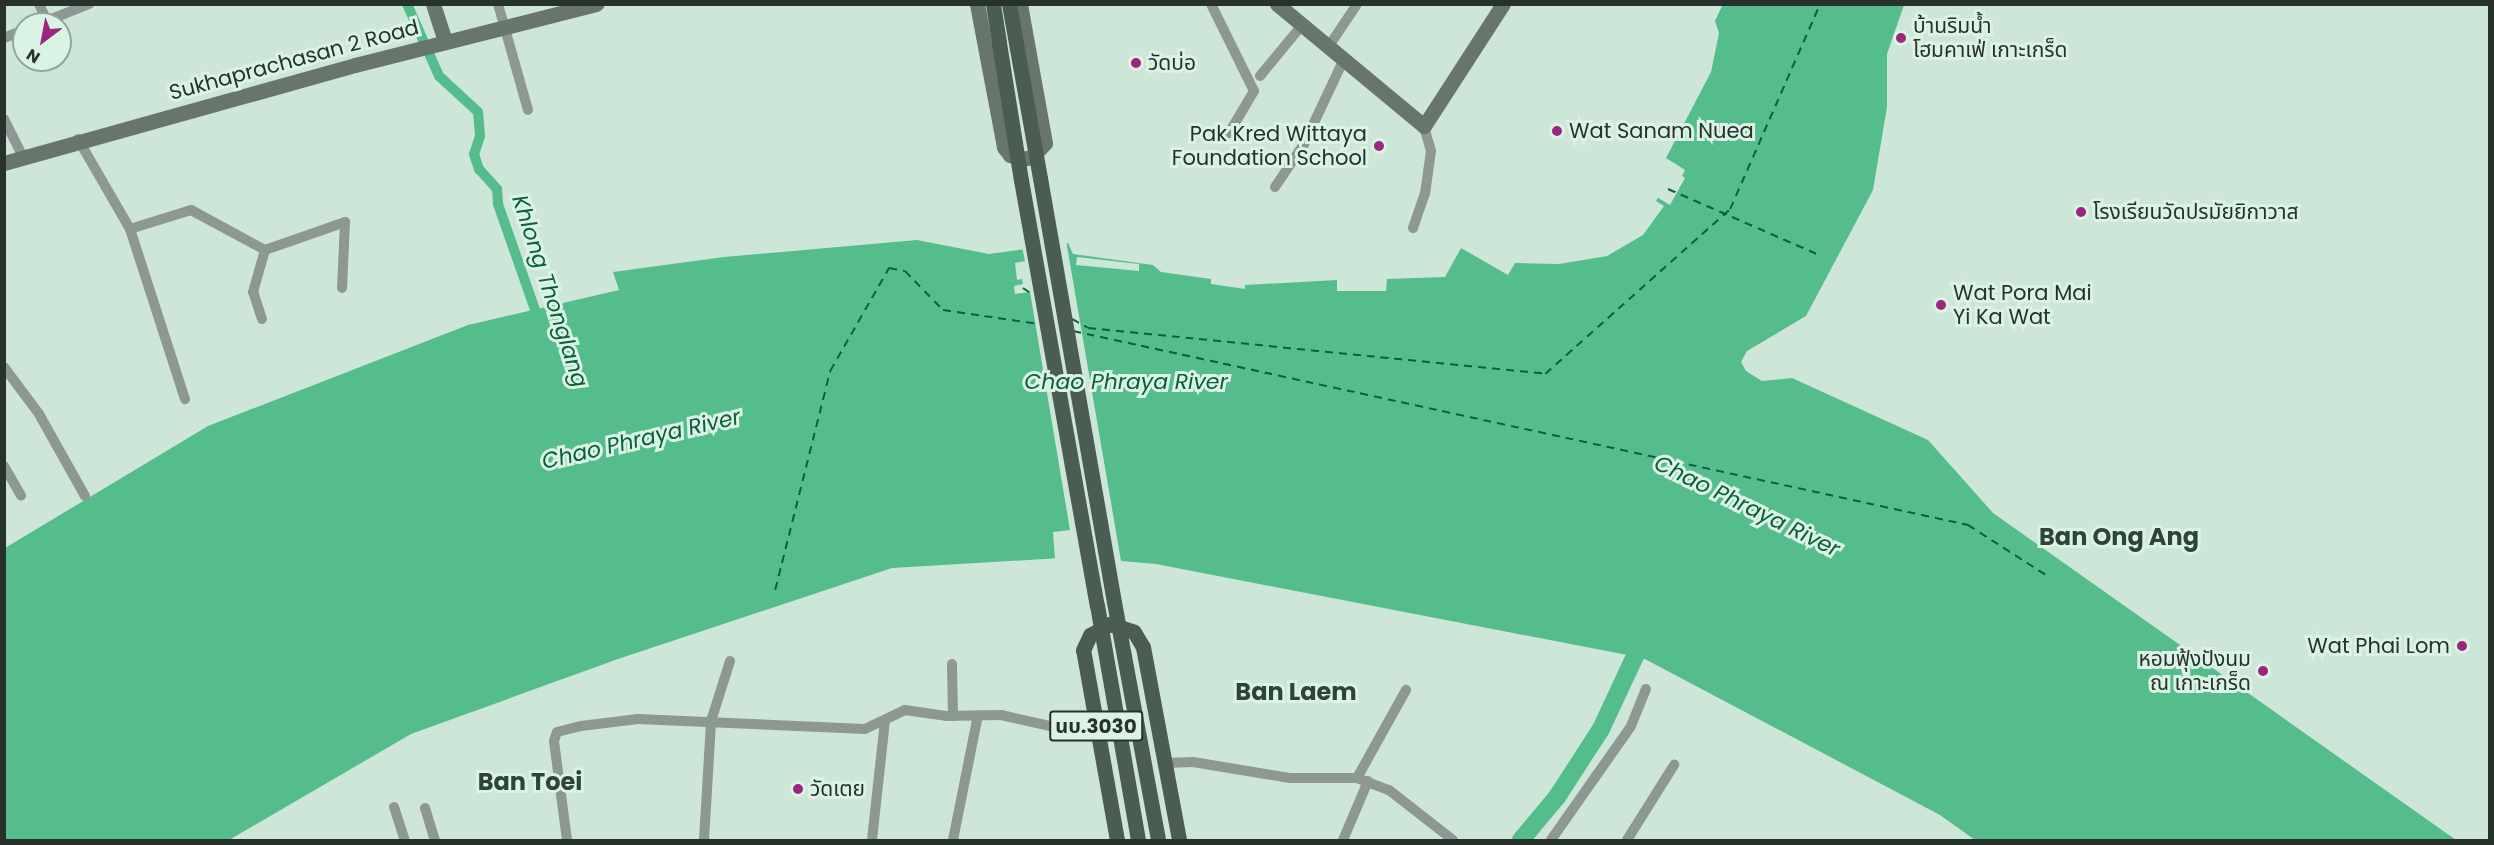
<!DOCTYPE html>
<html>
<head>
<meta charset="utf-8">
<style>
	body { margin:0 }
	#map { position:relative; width:2494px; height:845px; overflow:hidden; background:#cde6d8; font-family:Poppins,"Noto Sans Thai",sans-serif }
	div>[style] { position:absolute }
	.water>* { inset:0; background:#55bd8c }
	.pier>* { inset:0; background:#cde6d8 }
	.canal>* { height:10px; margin:-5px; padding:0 5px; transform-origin:5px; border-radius:5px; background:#55bd8c }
	.river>* { height:18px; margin:-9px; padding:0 9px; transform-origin:9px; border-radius:9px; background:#55bd8c }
	.ferry>* { height:1.5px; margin-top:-0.75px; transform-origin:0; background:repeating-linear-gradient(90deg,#0c5e3d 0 8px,transparent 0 14px) }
	.street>* { height:10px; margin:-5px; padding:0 5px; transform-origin:5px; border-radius:5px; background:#8e9892 }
	.secondary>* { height:15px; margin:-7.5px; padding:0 7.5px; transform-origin:7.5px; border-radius:7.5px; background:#67756d }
	.primary>* { height:15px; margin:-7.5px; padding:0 7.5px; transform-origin:7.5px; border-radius:7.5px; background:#4b5d53 }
	.primary-bridge>* { height:15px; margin:-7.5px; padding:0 7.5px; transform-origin:7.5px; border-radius:7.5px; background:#4b5d53 }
	.dots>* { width:16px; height:16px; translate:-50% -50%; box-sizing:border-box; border:3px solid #daf3e5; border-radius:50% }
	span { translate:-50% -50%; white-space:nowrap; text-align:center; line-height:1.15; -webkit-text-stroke:6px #daf3e5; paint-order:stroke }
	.shield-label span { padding:2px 4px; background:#daf3e5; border:2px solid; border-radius:4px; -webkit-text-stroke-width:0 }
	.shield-label { font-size:20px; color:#28322c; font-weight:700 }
	.poi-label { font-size:21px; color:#28322c }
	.left { translate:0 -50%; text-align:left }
	.right { translate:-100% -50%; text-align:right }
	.street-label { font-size:21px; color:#28322c }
	.water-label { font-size:22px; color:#0c5e3d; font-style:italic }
	.quarter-label { font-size:24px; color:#2f4439; font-weight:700 }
	.frame { position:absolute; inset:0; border:6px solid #28322c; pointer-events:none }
	.north { position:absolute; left:12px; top:12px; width:60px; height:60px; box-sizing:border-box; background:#daf3e5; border:2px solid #93a69b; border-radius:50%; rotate:212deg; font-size:16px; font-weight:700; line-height:24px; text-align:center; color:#28322c }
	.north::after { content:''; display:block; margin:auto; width:21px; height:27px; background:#9c257e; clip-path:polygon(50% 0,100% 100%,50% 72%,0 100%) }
</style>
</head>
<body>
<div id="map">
	<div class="water">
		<div style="clip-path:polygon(1723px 4px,1904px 5px,1887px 54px,1887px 107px,1873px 190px,1806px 316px,1747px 351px,1741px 362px,1746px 371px,1762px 381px,1792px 378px,1928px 440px,1993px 513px,2456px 840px,1975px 840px,1940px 815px,1643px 658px,1156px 564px,1077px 557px,892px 568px,618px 659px,411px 734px,229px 840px,5px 840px,5px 548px,208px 426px,468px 325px,619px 290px,613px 272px,724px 257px,917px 240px,989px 254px,1068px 243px,1073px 254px,1153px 265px,1161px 272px,1211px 279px,1211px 284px,1245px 289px,1245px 285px,1337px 280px,1337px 291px,1386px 291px,1387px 279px,1445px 277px,1461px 248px,1508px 275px,1515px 263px,1559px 264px,1607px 256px,1643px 235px,1664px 206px,1656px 201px,1677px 165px,1666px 158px,1711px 72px,1719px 33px,1715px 21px)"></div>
	</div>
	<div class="pier">
		<div style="clip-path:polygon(1674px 163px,1685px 170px,1682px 176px,1685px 178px,1670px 205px,1655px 196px)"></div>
		<div style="clip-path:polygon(1066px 240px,1121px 561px,1055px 559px,1053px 532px,1070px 530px,1030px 292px,1015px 294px,1014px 286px,1023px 284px,1022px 279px,1017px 280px,1015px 263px,1025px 261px,1022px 247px)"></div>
		<div style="clip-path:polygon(1077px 257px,1139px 264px,1139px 271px,1076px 265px)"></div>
	</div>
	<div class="canal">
		<div style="left:407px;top:4px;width:79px;rotate:66deg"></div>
		<div style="left:439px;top:76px;width:53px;rotate:42.7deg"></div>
		<div style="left:478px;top:112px;width:24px;rotate:85deg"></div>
		<div style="left:480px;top:136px;width:19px;rotate:108deg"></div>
		<div style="left:474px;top:154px;width:16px;rotate:72deg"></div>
		<div style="left:479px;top:169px;width:27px;rotate:48deg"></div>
		<div style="left:497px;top:189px;width:15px;rotate:86deg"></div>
		<div style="left:498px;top:204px;width:124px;rotate:70.7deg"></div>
	</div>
	<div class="river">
		<div style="left:1521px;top:840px;width:56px;rotate:-50.1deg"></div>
		<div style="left:1557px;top:797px;width:81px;rotate:-57.1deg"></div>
		<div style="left:1601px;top:729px;width:81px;rotate:-65deg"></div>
		<div style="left:1635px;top:656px;width:23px;rotate:-88deg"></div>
	</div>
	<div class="ferry">
		<div style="left:1668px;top:189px;width:165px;rotate:23.6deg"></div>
		<div style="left:1023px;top:288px;width:14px;rotate:34deg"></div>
		<div style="left:1072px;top:319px;width:18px;rotate:29deg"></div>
		<div style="left:1088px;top:328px;width:459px;rotate:5.7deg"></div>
		<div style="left:1545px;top:374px;width:248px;rotate:-41.7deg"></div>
		<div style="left:1730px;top:209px;width:224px;rotate:-66.3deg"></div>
		<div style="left:1073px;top:331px;width:916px;rotate:12.23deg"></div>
		<div style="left:1968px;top:525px;width:93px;rotate:32.7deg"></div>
		<div style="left:775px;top:590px;width:226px;rotate:-75.9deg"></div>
		<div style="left:830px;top:371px;width:119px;rotate:-60.2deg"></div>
		<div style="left:889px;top:268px;width:16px;rotate:11deg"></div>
		<div style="left:905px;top:271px;width:54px;rotate:45.7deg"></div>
		<div style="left:943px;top:310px;width:97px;rotate:8.3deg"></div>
	</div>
	<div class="street">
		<div style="left:39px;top:4px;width:19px;rotate:65deg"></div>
		<div style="left:498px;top:4px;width:110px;rotate:74.2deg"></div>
		<div style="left:1211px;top:4px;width:97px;rotate:63.7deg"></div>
		<div style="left:1254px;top:91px;width:49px;rotate:120.8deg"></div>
		<div style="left:39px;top:24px;width:54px;rotate:-21.8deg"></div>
		<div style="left:4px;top:38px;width:22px;rotate:-22deg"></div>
		<div style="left:1329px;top:46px;width:50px;rotate:-56.3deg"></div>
		<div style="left:1260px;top:76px;width:66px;rotate:-50.5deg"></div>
		<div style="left:4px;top:119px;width:42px;rotate:63.4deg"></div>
		<div style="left:78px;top:139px;width:104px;rotate:60deg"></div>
		<div style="left:130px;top:229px;width:179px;rotate:72.1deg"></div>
		<div style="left:1275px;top:187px;width:52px;rotate:-56deg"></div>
		<div style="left:1304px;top:144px;width:94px;rotate:-64.8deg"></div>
		<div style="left:1413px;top:228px;width:36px;rotate:-71deg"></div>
		<div style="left:1425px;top:194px;width:43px;rotate:-82.1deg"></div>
		<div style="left:1431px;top:151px;width:26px;rotate:-106deg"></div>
		<div style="left:130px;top:229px;width:64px;rotate:-17.3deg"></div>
		<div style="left:191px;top:210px;width:84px;rotate:28.4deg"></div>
		<div style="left:265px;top:250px;width:85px;rotate:-19.3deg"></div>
		<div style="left:345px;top:222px;width:66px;rotate:92.6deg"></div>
		<div style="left:262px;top:319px;width:28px;rotate:-108deg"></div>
		<div style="left:253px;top:292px;width:44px;rotate:-74.1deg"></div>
		<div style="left:4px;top:367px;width:59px;rotate:53.3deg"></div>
		<div style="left:39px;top:414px;width:94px;rotate:60.7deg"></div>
		<div style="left:4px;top:466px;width:34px;rotate:60deg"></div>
		<div style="left:952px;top:664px;width:52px;rotate:88.9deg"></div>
		<div style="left:1165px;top:763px;width:28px;rotate:-2deg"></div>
		<div style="left:1193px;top:762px;width:98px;rotate:9.4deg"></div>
		<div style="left:1290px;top:778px;width:67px"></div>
		<div style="left:1357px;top:778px;width:34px;rotate:21deg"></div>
		<div style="left:1389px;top:790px;width:81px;rotate:38deg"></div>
		<div style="left:1357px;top:778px;width:101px;rotate:-60.9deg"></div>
		<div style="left:394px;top:807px;width:35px;rotate:72deg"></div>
		<div style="left:425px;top:808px;width:34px;rotate:73deg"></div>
		<div style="left:567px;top:840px;width:100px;rotate:-97.5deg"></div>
		<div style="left:554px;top:741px;width:9px;rotate:-72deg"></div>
		<div style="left:557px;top:732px;width:25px;rotate:-14deg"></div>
		<div style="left:581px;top:726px;width:57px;rotate:-7deg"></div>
		<div style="left:638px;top:719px;width:227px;rotate:2.5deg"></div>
		<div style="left:865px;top:729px;width:44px;rotate:-25.4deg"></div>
		<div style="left:905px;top:710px;width:41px;rotate:8.3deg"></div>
		<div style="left:946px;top:716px;width:55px;rotate:-1deg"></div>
		<div style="left:1001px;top:715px;width:99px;rotate:12.8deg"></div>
		<div style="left:704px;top:840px;width:119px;rotate:-86.6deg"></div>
		<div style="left:711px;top:721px;width:63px;rotate:-72.4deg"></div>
		<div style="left:872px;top:840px;width:120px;rotate:-83.8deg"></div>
		<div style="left:953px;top:840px;width:127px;rotate:-78.7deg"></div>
		<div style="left:1343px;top:840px;width:64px;rotate:-67deg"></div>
		<div style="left:1551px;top:840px;width:139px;rotate:-54.9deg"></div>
		<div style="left:1631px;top:726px;width:40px;rotate:-68deg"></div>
		<div style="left:1627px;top:840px;width:89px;rotate:-57.9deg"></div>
	</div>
	<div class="secondary">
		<div style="left:433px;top:4px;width:39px;rotate:72deg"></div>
		<div style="left:977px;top:4px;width:146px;rotate:79.3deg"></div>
		<div style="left:1004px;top:147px;width:10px;rotate:53deg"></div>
		<div style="left:1010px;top:155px;width:12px;rotate:20deg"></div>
		<div style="left:1021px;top:159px;width:11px;rotate:-10deg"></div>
		<div style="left:1032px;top:157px;width:19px;rotate:-47deg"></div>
		<div style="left:1045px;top:143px;width:141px;rotate:-100.2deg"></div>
		<div style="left:1277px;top:4px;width:191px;rotate:39.7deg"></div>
		<div style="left:1424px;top:126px;width:145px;rotate:-57.1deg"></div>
		<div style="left:4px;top:163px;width:364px;rotate:-15.6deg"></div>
		<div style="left:355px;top:65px;width:249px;rotate:-14.2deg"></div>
	</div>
	<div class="primary">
		<div style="left:993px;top:4px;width:39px;rotate:81deg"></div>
		<div style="left:1040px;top:178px;width:430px;rotate:80.1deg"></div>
		<div style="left:1021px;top:180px;width:432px;rotate:79.9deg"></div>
		<div style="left:1117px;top:840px;width:193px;rotate:-100.1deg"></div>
		<div style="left:1083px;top:650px;width:17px;rotate:-65deg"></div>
		<div style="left:1090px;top:635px;width:23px;rotate:-29deg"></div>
		<div style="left:1110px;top:624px;width:25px;rotate:18deg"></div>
		<div style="left:1134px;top:632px;width:17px;rotate:59deg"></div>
		<div style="left:1143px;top:647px;width:196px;rotate:79.4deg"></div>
	</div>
	<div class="primary-bridge">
		<div style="left:1009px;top:4px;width:177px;rotate:79.9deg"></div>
		<div style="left:999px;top:43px;width:139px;rotate:80.9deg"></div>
		<div style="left:1114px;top:602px;width:242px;rotate:79.5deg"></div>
		<div style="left:1097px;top:605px;width:239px;rotate:80.1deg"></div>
	</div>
	<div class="dots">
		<div style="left:1901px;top:38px;background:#9c257e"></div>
		<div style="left:1136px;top:63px;background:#9c257e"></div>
		<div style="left:1557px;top:131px;background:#9c257e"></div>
		<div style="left:1379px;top:146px;background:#9c257e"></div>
		<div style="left:2081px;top:212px;background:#9c257e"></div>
		<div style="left:1941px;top:305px;background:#9c257e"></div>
		<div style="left:2462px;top:646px;background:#9c257e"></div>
		<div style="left:2263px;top:671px;background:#9c257e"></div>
		<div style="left:798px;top:789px;background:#9c257e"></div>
	</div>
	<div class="shield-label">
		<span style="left:1096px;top:726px">นบ.3030</span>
	</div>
	<div class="poi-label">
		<span class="left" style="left:1913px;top:38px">บ้านริมน้ำ<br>โฮมคาเฟ่ เกาะเกร็ด</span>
		<span class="left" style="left:1148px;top:63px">วัดบ่อ</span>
		<span class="left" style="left:1569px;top:131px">Wat Sanam Nuea</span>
		<span class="right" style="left:1367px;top:146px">Pak Kred Wittaya<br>Foundation School</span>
		<span class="left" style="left:2093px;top:212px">โรงเรียนวัดปรมัยยิกาวาส</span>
		<span class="left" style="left:1953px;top:305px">Wat Pora Mai<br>Yi Ka Wat</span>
		<span class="right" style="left:2450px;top:646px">Wat Phai Lom</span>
		<span class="right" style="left:2251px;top:671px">หอมฟุ้งปังนม<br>ณ เกาะเกร็ด</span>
		<span class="left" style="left:810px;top:789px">วัดเตย</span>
	</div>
	<div class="street-label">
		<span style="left:294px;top:60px;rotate:-15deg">Sukhaprachasan 2 Road</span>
	</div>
	<div class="water-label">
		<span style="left:550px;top:291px;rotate:72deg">Khlong Thonglang</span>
		<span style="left:1126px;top:382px">Chao Phraya River</span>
		<span style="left:641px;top:439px;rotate:-13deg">Chao Phraya River</span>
		<span style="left:1747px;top:506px;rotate:26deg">Chao Phraya River</span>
	</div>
	<div class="quarter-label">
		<span style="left:2119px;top:537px">Ban Ong Ang</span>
		<span style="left:1296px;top:692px">Ban Laem</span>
		<span style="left:530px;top:782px">Ban Toei</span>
	</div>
	<div class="frame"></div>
	<div class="north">N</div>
</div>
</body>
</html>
